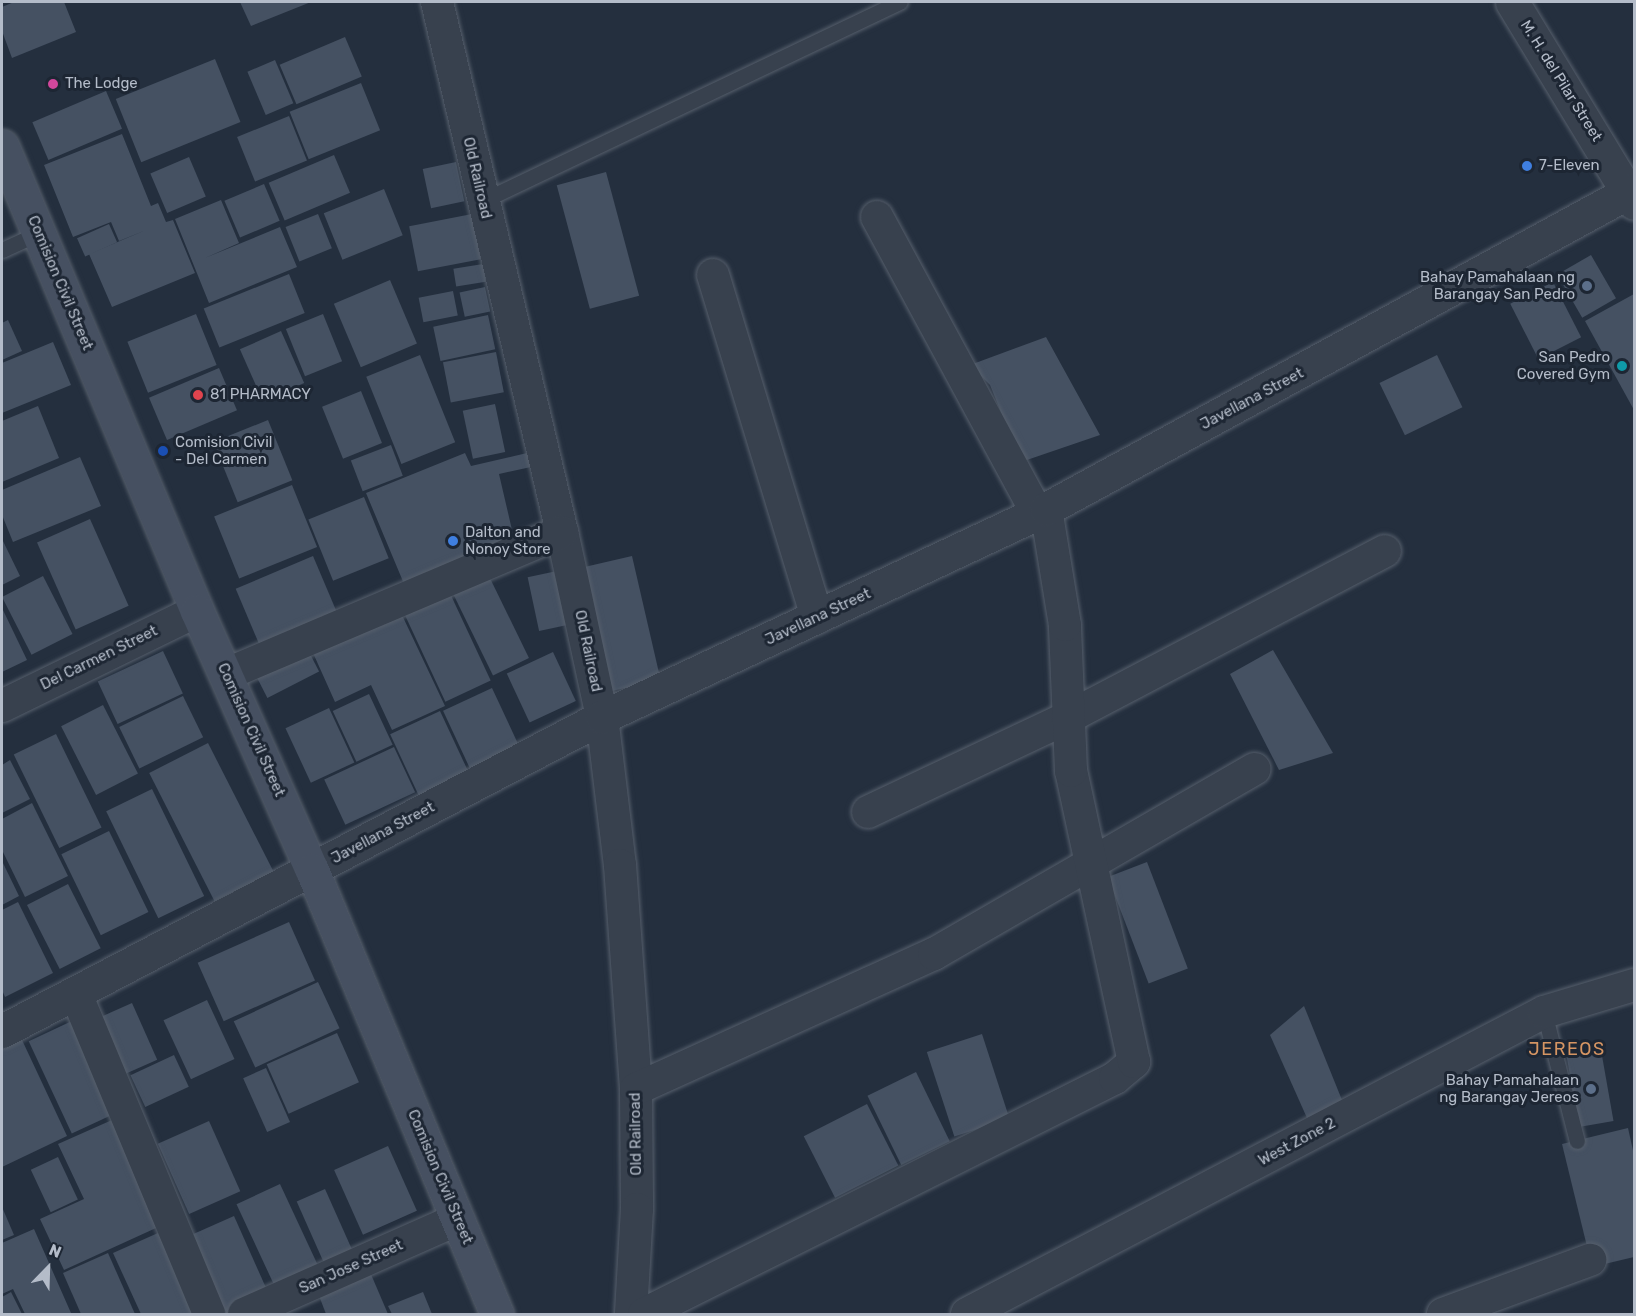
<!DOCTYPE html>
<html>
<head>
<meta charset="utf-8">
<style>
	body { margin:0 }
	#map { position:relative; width:1636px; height:1316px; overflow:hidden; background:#242f3e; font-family:Rubik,sans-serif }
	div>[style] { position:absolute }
	.building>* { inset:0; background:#455162; transform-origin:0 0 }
	.roads { filter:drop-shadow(0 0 2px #565f6c) drop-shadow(0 0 2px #565f6c) }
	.service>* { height:15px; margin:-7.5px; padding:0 7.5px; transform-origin:7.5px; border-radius:7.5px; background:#38414e }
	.minor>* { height:32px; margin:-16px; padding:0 16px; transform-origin:16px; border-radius:16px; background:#38414e }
	.tertiary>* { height:33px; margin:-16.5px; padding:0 16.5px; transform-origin:16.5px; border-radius:16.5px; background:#38414e }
	.secondary>* { height:33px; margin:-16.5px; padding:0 16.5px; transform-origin:16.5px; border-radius:16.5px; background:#465061 }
	.dots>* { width:16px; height:16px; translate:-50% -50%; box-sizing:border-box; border:3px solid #1d2633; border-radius:50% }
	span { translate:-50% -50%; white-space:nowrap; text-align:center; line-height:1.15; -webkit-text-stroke:6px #1d2633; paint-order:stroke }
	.street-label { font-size:15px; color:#b4bcc9 }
	.poi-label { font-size:15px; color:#b4bcc9 }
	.left { translate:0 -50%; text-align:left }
	.right { translate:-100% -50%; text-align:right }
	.quarter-label { font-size:18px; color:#d59563; letter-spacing:1.5px }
	.frame { position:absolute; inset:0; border:3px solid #b4bcc9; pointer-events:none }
	.north { position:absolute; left:18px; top:1238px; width:60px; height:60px; -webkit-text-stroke:4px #1d2633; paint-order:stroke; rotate:23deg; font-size:16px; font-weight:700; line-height:24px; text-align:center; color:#b4bcc9 }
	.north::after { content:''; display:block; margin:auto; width:21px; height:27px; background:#b4bcc9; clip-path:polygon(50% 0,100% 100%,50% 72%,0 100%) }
</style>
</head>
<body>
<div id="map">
	<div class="building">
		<div style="clip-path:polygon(14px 2px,64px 2px,76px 32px,12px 58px,2px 31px,2px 7px)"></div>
		<div style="clip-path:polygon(240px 2px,311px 2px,251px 26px)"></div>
		<div style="left:345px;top:37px;width:43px;height:71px;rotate:67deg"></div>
		<div style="left:215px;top:59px;width:68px;height:107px;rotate:68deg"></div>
		<div style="left:275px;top:60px;width:47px;height:30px;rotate:67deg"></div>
		<div style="left:361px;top:83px;width:51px;height:77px;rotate:68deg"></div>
		<div style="left:106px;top:91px;width:41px;height:80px;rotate:67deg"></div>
		<div style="left:289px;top:116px;width:48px;height:56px;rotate:68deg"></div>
		<div style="clip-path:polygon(122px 134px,151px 206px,158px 203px,166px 222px,173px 220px,195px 273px,112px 307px,89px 254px,146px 230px,119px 241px,111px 222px,73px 237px,44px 165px)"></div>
		<div style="left:334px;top:155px;width:41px;height:71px;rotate:67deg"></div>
		<div style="left:189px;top:157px;width:43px;height:42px;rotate:67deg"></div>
		<div style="left:456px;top:162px;width:40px;height:34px;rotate:78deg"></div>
		<div style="left:606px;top:172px;width:128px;height:51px;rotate:75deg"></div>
		<div style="left:264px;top:184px;width:40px;height:43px;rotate:67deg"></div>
		<div style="left:384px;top:189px;width:50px;height:65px;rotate:68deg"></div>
		<div style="clip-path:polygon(221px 200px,239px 243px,205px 258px,280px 227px,297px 267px,209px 303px,175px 219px)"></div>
		<div style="left:318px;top:214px;width:37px;height:35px;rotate:68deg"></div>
		<div style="left:472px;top:214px;width:46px;height:64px;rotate:79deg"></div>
		<div style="left:109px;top:224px;width:20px;height:35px;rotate:66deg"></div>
		<div style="left:1591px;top:255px;width:50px;height:39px;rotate:60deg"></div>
		<div style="left:483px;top:264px;width:18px;height:30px;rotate:81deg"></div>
		<div style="left:289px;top:274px;width:42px;height:92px;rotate:68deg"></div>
		<div style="left:390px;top:280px;width:69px;height:61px;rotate:67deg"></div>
		<div style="left:1553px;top:282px;width:62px;height:48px;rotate:63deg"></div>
		<div style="left:485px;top:287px;width:25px;height:26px;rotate:78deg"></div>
		<div style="left:453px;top:291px;width:25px;height:35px;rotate:79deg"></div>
		<div style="clip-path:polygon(1634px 294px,1634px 410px,1585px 321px)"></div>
		<div style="left:196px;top:314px;width:55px;height:74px;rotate:68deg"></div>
		<div style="left:323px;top:314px;width:51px;height:40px;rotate:68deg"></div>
		<div style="left:488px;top:315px;width:35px;height:56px;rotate:78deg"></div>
		<div style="clip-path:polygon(8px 320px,22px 351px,2px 360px,2px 323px)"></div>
		<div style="left:281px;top:331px;width:57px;height:45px;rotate:66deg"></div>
		<div style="clip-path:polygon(1046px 337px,1100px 435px,1021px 462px,990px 385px,970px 365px)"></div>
		<div style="clip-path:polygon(53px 342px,71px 385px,2px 413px,2px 363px)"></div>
		<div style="left:496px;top:352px;width:41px;height:54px;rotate:79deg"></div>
		<div style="left:420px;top:355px;width:94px;height:58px;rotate:68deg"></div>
		<div style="left:1437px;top:355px;width:58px;height:64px;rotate:64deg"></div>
		<div style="left:219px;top:368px;width:46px;height:76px;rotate:67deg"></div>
		<div style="left:361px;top:391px;width:56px;height:42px;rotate:68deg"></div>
		<div style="left:495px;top:404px;width:49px;height:33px;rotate:78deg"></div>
		<div style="clip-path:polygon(38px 406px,59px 458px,2px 482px,2px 421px)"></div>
		<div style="left:268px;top:420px;width:65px;height:59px;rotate:68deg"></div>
		<div style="left:391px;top:445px;width:33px;height:43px;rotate:69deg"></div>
		<div style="clip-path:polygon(465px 453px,471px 466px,527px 453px,531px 467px,499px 474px,516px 547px,407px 591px,366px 493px)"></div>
		<div style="clip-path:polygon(80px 457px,101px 506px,13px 542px,2px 515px,2px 490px)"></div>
		<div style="left:292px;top:485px;width:67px;height:84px;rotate:68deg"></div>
		<div style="left:364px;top:497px;width:66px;height:60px;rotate:68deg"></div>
		<div style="left:90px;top:519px;width:95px;height:58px;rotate:66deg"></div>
		<div style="clip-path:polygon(2px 539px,20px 576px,2px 585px)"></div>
		<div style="left:313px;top:556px;width:70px;height:84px;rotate:67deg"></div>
		<div style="left:632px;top:556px;width:127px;height:51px;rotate:77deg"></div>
		<div style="left:486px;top:570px;width:98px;height:40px;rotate:64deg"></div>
		<div style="left:557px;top:571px;width:55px;height:30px;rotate:78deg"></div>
		<div style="left:43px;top:576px;width:65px;height:46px;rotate:63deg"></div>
		<div style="left:448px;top:589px;width:101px;height:50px;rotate:65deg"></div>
		<div style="clip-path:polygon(2px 608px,27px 660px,2px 672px)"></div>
		<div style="clip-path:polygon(402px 615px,445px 706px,392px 730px,371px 685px,335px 702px,309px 644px)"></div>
		<div style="left:305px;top:644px;width:31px;height:58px;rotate:63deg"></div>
		<div style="clip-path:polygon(1273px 650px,1333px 753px,1279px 770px,1230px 674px)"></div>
		<div style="left:163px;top:651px;width:47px;height:72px;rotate:65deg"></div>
		<div style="left:553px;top:652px;width:54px;height:51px;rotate:65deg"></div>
		<div style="left:492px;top:688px;width:70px;height:54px;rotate:65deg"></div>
		<div style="left:369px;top:694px;width:56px;height:40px;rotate:65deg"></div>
		<div style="left:183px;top:696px;width:46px;height:71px;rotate:64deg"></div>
		<div style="left:103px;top:705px;width:77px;height:47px;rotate:63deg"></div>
		<div style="left:329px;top:708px;width:60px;height:48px;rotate:65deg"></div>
		<div style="left:440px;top:711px;width:71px;height:55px;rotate:65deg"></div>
		<div style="left:56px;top:734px;width:104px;height:47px;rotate:64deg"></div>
		<div style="left:208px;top:743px;width:144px;height:66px;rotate:63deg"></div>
		<div style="left:394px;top:747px;width:50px;height:77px;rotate:65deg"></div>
		<div style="clip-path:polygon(10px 760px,30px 799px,2px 813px,2px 765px)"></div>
		<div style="left:152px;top:789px;width:119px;height:51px;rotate:64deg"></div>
		<div style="clip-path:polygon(32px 803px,68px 876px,25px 897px,2px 850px,2px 819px)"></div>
		<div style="left:109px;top:831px;width:90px;height:53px;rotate:64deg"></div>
		<div style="clip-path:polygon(2px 861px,19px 896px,2px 905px)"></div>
		<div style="left:1147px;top:862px;width:114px;height:42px;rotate:69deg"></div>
		<div style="left:68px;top:884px;width:72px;height:46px;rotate:63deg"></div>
		<div style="clip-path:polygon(18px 902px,53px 973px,5px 997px,2px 990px,2px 910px)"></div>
		<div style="left:289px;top:922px;width:64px;height:100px;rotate:66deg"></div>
		<div style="left:318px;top:982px;width:51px;height:93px;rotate:65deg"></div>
		<div style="left:207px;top:1000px;width:65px;height:48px;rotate:65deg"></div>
		<div style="left:132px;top:1003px;width:62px;height:42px;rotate:66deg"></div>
		<div style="clip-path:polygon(1304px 1006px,1344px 1105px,1307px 1118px,1270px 1035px)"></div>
		<div style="left:74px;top:1020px;width:102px;height:50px;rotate:65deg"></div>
		<div style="left:337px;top:1033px;width:54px;height:77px;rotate:66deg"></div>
		<div style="left:982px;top:1034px;width:89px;height:58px;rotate:72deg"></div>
		<div style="clip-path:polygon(22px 1040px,67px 1136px,2px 1167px,2px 1049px)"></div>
		<div style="left:1601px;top:1050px;width:72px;height:35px;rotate:80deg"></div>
		<div style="left:174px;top:1055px;width:35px;height:48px;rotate:65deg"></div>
		<div style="left:266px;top:1068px;width:59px;height:25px;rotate:66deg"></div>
		<div style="left:916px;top:1072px;width:77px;height:54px;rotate:64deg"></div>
		<div style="left:867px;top:1104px;width:69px;height:71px;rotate:63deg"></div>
		<div style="clip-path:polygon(112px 1120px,156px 1228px,64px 1270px,40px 1219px,84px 1199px,58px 1144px)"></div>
		<div style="left:209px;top:1121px;width:77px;height:56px;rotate:66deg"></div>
		<div style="clip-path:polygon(1628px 1128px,1634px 1155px,1634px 1257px,1592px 1267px,1562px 1144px)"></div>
		<div style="left:388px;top:1146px;width:71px;height:59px;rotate:66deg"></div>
		<div style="left:58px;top:1157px;width:47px;height:30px;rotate:65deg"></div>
		<div style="left:280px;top:1184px;width:94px;height:48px;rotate:65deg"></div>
		<div style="left:325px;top:1189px;width:71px;height:31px;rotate:66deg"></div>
		<div style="clip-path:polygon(2px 1207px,14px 1235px,2px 1240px)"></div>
		<div style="left:234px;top:1216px;width:89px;height:50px;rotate:66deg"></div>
		<div style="clip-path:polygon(34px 1229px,71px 1313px,67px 1314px,25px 1314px,13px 1289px,2px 1294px,2px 1243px)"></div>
		<div style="clip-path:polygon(158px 1233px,195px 1314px,141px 1314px,113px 1253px)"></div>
		<div style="clip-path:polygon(108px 1253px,135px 1314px,81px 1314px,63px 1273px)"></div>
		<div style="clip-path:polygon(370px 1272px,388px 1314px,326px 1314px,318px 1293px)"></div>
		<div style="clip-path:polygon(11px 1292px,22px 1314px,2px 1314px,2px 1297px)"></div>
		<div style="clip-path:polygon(423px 1292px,432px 1314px,392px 1314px,388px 1306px)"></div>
	</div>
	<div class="roads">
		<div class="service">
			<div style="left:482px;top:201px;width:463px;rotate:-25.5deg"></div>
			<div style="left:2px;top:250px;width:41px;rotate:-24.7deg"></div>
			<div style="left:1544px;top:1012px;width:133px;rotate:75.7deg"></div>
		</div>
		<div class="minor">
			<div style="left:437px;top:2px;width:545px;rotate:76.73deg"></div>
			<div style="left:562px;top:532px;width:189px;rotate:77.8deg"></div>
			<div style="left:602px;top:717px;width:149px;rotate:83.1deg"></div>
			<div style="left:620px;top:865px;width:225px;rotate:85.9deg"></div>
			<div style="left:636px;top:1089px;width:120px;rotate:89.5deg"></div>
			<div style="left:637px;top:1209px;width:105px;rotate:93.3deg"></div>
			<div style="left:877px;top:217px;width:336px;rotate:61.6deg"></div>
			<div style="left:713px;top:275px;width:358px;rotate:73.1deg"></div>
			<div style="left:227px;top:674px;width:364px;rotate:-23deg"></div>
			<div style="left:2px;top:706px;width:217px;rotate:-26deg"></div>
			<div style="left:868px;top:812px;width:220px;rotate:-25.3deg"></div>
			<div style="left:1067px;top:718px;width:359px;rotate:-27.7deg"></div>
			<div style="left:76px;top:994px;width:347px;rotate:67.4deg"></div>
			<div style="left:636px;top:1089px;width:327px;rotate:-24.4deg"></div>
			<div style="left:934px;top:954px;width:370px;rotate:-30deg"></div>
			<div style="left:244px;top:1314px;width:234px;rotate:-23.9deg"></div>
			<div style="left:644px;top:1314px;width:527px;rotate:-26.61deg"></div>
			<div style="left:1115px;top:1078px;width:25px;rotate:-40deg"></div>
			<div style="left:1134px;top:1062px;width:298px;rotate:-102.2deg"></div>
			<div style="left:1071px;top:771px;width:146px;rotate:-92.4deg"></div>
			<div style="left:1065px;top:625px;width:118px;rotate:-99.3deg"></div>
			<div style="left:967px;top:1314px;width:651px;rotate:-27.63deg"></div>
			<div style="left:1544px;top:1012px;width:94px;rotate:-16.7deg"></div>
			<div style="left:1443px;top:1314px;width:157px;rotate:-20.2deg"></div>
		</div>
		<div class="tertiary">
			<div style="left:1512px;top:2px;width:235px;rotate:58.7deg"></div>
			<div style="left:2px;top:1031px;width:677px;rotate:-27.62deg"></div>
			<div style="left:602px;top:717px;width:490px;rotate:-25.1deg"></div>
			<div style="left:1046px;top:509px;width:669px;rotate:-28.56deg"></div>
		</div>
		<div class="secondary">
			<div style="left:2px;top:146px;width:504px;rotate:67.25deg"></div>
			<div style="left:197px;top:611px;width:283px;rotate:66.1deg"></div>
			<div style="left:312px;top:870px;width:481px;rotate:67.4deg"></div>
		</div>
	</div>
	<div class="dots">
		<div style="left:53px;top:84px;background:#d1479c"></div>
		<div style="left:1527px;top:166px;background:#3f7fe0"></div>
		<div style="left:1587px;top:286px;background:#5c6f8a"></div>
		<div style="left:1622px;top:366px;background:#0f9aa8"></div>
		<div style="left:198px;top:395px;background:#e0444e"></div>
		<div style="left:163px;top:451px;background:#1a4fb4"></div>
		<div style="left:453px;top:541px;background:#3f7fe0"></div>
		<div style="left:1591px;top:1089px;background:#5c6f8a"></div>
	</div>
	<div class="street-label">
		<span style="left:1561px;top:81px;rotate:58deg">M. H. del Pilar Street</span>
		<span style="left:477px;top:178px;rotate:77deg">Old Railroad</span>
		<span style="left:60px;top:283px;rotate:67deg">Comision Civil Street</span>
		<span style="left:1252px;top:399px;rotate:-28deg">Javellana Street</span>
		<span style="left:818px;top:617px;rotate:-25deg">Javellana Street</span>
		<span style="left:588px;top:651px;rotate:78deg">Old Railroad</span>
		<span style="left:99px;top:658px;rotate:-26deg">Del Carmen Street</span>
		<span style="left:251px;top:730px;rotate:66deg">Comision Civil Street</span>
		<span style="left:383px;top:833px;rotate:-28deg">Javellana Street</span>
		<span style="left:636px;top:1134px;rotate:-91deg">Old Railroad</span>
		<span style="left:1297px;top:1142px;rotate:-28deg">West Zone 2</span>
		<span style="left:440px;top:1177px;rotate:67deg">Comision Civil Street</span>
		<span style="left:351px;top:1267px;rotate:-24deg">San Jose Street</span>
	</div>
	<div class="poi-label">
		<span class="left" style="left:65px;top:84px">The Lodge</span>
		<span class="left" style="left:1539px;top:166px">7-Eleven</span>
		<span class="right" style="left:1575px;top:286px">Bahay Pamahalaan ng<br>Barangay San Pedro</span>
		<span class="right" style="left:1610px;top:366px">San Pedro<br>Covered Gym</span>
		<span class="left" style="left:210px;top:395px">81 PHARMACY</span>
		<span class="left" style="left:175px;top:451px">Comision Civil<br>- Del Carmen</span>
		<span class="left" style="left:465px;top:541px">Dalton and<br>Nonoy Store</span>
		<span class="right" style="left:1579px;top:1089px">Bahay Pamahalaan<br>ng Barangay Jereos</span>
	</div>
	<div class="quarter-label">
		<span style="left:1567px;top:1049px">JEREOS</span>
	</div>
	<div class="frame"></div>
	<div class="north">N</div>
</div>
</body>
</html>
